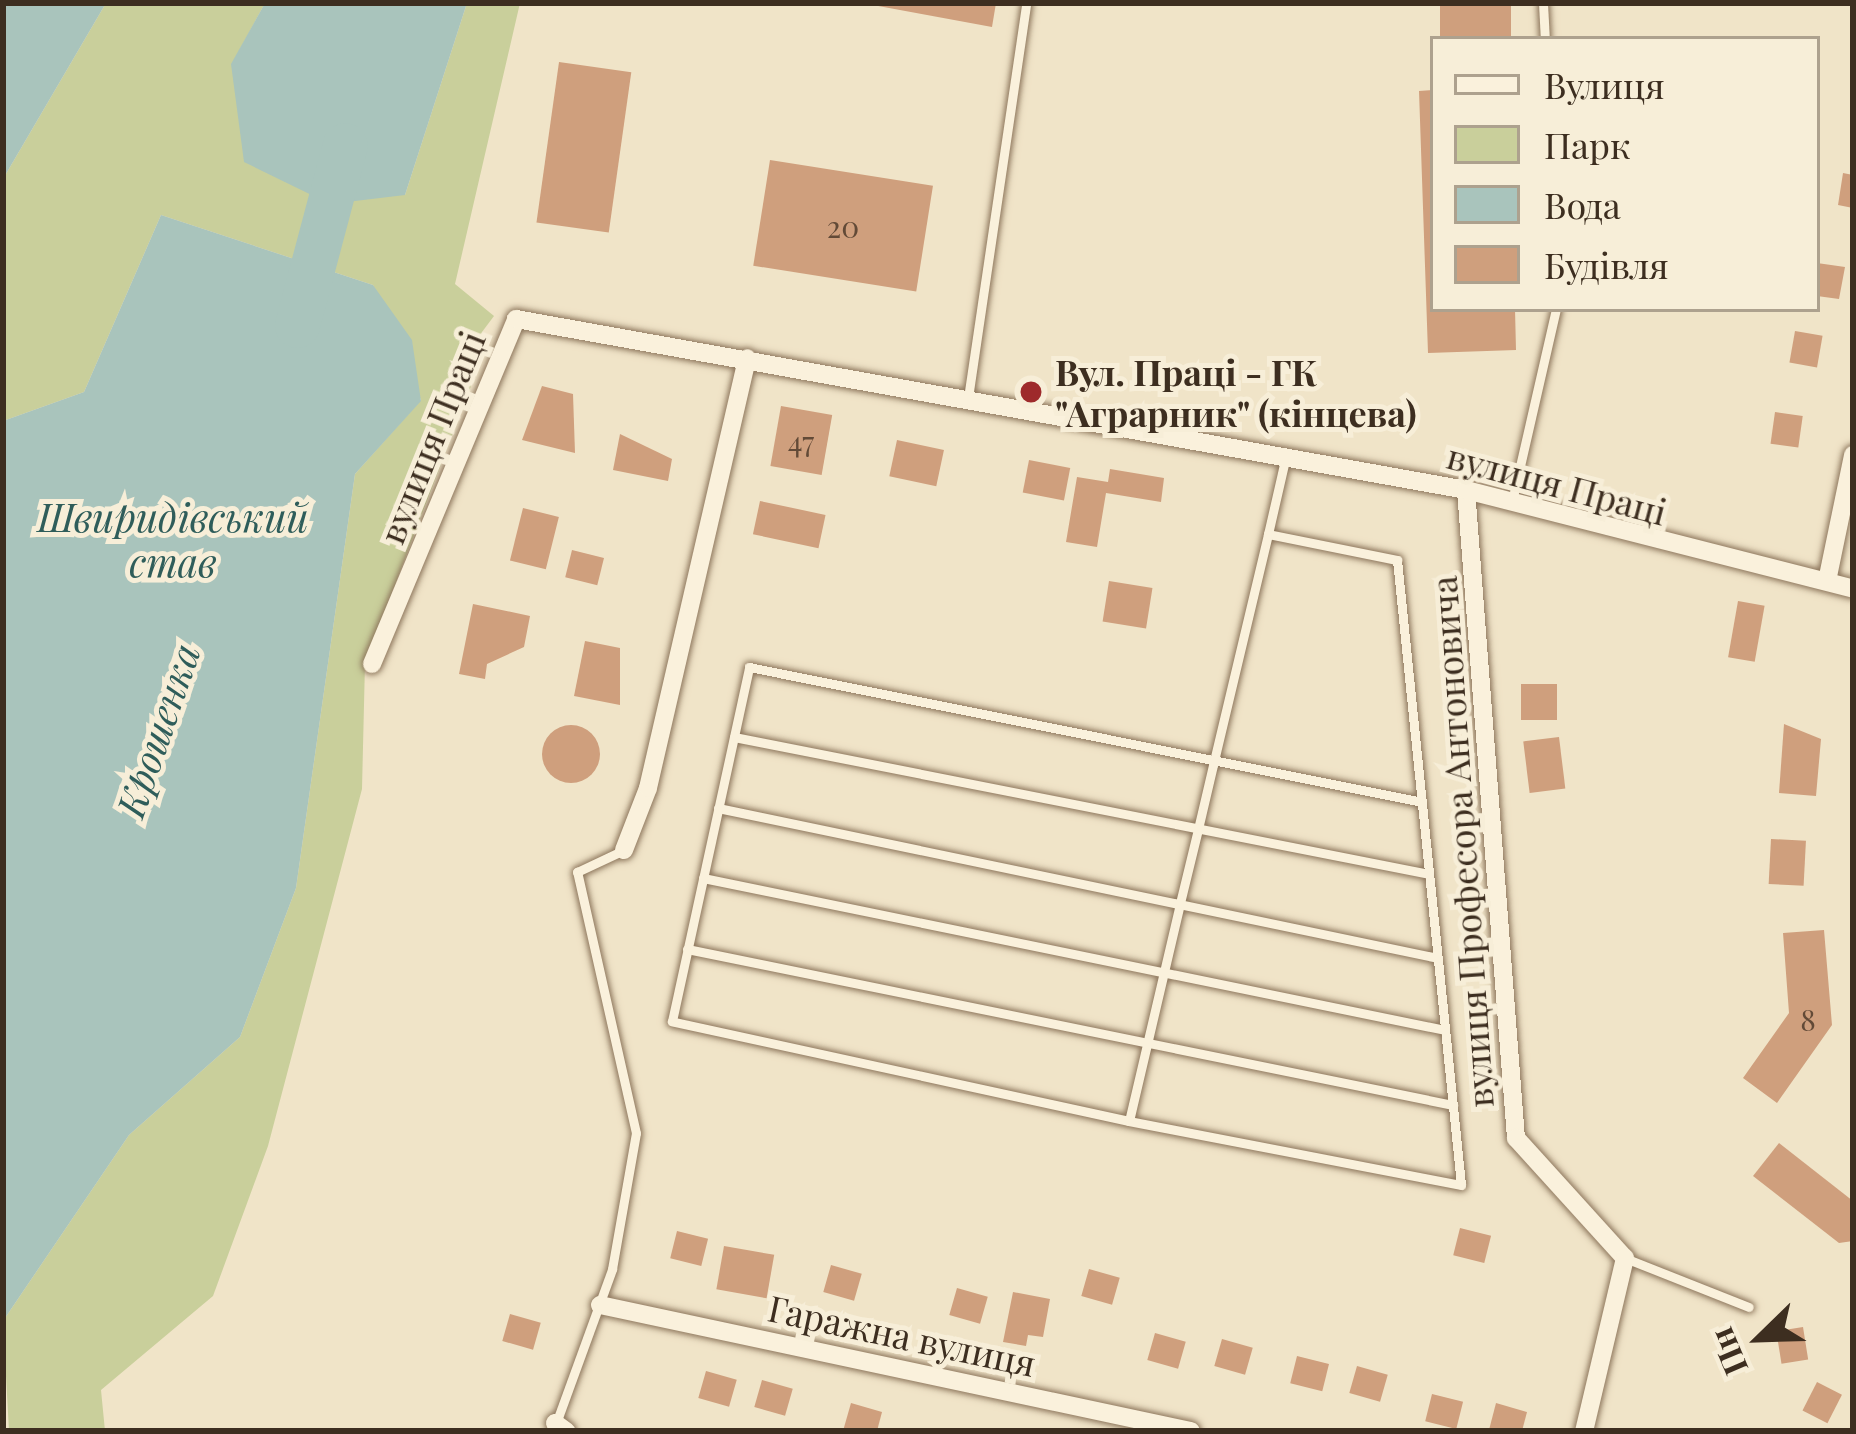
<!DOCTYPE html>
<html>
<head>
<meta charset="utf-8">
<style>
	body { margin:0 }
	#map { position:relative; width:1856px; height:1434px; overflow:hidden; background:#f0e4c8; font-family:"Playfair Display",serif }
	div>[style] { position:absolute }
	.green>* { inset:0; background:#c9cf9b }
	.water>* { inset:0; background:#a9c4bc }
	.river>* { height:45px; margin:-22.5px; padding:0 22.5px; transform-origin:22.5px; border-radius:22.5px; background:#a9c4bc }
	.building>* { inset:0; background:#cf9f7d; transform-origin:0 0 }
	.round { border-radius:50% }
	.roads { filter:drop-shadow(0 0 3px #8d765c) drop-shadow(0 0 3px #8d765c) }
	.service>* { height:9px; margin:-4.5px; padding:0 4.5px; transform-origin:4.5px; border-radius:4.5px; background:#faf1dc }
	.minor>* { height:18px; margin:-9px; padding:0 9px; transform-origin:9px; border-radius:9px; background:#faf1dc }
	.dots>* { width:33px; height:33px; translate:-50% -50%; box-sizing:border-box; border:6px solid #f7eed8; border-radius:50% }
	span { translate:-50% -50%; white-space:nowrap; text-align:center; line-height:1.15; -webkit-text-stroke:10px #f7eed8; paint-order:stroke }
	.number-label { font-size:30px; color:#624a37 }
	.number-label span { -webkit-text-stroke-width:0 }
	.poi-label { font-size:36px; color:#3d2e20; font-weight:700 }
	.left { translate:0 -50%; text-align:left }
	.street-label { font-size:36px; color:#3d2e20 }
	.water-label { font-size:39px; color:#2f5d5a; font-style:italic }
	.frame { position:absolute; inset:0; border:6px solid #3d2e20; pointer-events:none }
	.legend { position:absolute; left:1430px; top:36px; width:390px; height:276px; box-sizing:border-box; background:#f7eed8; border:3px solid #ada18e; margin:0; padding:15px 21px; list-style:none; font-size:36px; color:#3d2e20 }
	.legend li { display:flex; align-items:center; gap:24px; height:60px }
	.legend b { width:60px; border:3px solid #ada18e }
	.north { position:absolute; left:1700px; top:1278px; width:120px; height:120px; -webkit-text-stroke:9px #f7eed8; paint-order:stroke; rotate:247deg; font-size:33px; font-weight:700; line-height:48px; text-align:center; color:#3d2e20 }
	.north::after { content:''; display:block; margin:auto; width:42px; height:54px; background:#3d2e20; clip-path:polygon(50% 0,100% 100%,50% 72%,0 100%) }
</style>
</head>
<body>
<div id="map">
	<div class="green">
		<div style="clip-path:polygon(106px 3px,265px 3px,232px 64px,405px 195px,467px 3px,520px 3px,455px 284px,494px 316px,470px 348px,471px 386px,365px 663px,362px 789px,268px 1146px,213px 1296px,101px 1390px,105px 1431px,9px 1431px,3px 1321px,129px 1135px,240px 1037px,296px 888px,355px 474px,421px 400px,373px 285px,161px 215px,84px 392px,3px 421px,3px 179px)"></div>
	</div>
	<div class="water">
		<div style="clip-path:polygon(3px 3px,106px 3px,3px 179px)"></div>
		<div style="clip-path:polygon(265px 3px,467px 3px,405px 195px,330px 204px,244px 162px,231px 64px)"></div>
		<div style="clip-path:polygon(161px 215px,373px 285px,412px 340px,421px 401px,355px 474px,296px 888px,240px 1037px,129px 1135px,3px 1321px,3px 421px,84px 392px)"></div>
	</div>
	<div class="river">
		<div style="left:297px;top:325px;width:186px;rotate:-75.1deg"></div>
	</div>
	<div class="building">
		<div style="clip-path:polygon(862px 3px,996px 3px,992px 27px)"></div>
		<div style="left:1440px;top:3px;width:71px;height:33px"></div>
		<div style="left:559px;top:62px;width:73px;height:162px;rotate:8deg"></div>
		<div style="clip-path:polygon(1433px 90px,1433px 309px,1515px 309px,1516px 350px,1428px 353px,1419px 91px)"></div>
		<div style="left:770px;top:160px;width:165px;height:107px;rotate:9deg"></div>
		<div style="clip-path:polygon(1843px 173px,1853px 175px,1853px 208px,1838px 205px)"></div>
		<div style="clip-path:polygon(1817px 263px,1845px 267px,1839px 299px,1817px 296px)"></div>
		<div style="left:1795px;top:331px;width:28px;height:32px;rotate:10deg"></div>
		<div style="clip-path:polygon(542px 386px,573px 394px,575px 453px,522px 440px)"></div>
		<div style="left:781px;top:406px;width:52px;height:61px;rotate:10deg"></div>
		<div style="left:1775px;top:412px;width:28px;height:32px;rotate:8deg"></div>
		<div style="clip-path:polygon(620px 434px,672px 459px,668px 481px,613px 470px)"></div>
		<div style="left:897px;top:440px;width:48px;height:37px;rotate:12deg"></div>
		<div style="left:1029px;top:460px;width:42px;height:33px;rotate:11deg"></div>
		<div style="clip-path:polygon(1110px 469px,1164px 478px,1161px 502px,1106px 493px,1097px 547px,1066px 542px,1077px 477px,1108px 482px)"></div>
		<div style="left:760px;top:501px;width:67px;height:34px;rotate:12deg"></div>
		<div style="left:523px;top:508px;width:37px;height:54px;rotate:14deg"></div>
		<div style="left:572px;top:550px;width:33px;height:28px;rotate:14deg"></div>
		<div style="left:1109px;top:581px;width:44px;height:41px;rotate:9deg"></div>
		<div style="left:1738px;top:601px;width:27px;height:57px;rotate:10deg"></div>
		<div style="clip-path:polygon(473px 604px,530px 616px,524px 647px,487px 664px,485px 679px,459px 674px)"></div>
		<div style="clip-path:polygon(585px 641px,620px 648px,620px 705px,574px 696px)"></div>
		<div style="left:1521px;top:684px;width:36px;height:36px"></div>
		<div style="clip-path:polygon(1784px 724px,1821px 739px,1816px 796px,1779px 793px)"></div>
		<div class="round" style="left:542px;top:725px;width:58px;height:58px"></div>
		<div style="left:1559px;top:737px;width:52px;height:36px;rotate:83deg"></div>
		<div style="left:1771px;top:839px;width:35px;height:45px;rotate:3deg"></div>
		<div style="clip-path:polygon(1824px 930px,1832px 1025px,1777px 1103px,1743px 1078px,1789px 1013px,1783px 933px)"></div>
		<div style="clip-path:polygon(1779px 1143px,1853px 1201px,1853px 1241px,1839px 1243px,1753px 1176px)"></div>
		<div style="left:1460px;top:1228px;width:32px;height:28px;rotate:14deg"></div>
		<div style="left:677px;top:1231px;width:32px;height:28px;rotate:14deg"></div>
		<div style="left:724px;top:1246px;width:51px;height:44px;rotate:10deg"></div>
		<div style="left:831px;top:1265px;width:32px;height:28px;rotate:16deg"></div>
		<div style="left:1089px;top:1269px;width:32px;height:28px;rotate:16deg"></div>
		<div style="left:957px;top:1288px;width:32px;height:28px;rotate:16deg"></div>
		<div style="clip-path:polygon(1013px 1292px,1050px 1299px,1043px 1337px,1028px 1335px,1026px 1346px,1003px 1342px)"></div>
		<div style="left:510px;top:1314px;width:32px;height:28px;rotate:16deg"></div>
		<div style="left:1803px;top:1327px;width:33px;height:27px;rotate:81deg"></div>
		<div style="left:1155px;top:1333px;width:32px;height:28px;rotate:16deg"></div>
		<div style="left:1222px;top:1339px;width:32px;height:28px;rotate:16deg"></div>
		<div style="left:1297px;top:1356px;width:33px;height:28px;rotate:14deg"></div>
		<div style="left:1357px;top:1366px;width:32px;height:28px;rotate:16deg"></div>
		<div style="left:706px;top:1371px;width:32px;height:28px;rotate:16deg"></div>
		<div style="left:762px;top:1380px;width:32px;height:28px;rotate:16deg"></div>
		<div style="left:1817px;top:1382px;width:28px;height:32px;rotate:27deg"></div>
		<div style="left:1432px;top:1394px;width:32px;height:28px;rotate:14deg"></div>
		<div style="clip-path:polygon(851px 1403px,882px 1412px,877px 1431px,843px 1431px)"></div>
		<div style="clip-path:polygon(1496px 1403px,1527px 1412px,1522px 1431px,1489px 1430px)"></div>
	</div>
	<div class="roads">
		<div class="service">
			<div style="left:1543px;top:3px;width:36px;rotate:87deg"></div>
			<div style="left:968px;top:398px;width:399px;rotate:-81.6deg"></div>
			<div style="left:1512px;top:501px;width:197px;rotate:-77.1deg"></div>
			<div style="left:1268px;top:534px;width:132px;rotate:11.4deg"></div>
			<div style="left:1397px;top:560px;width:628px;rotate:84.15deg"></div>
			<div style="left:1461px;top:1185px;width:338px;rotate:-169.1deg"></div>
			<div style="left:1129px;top:1121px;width:224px;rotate:-76.8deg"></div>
			<div style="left:1180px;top:903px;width:76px;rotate:-76.3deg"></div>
			<div style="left:1198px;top:829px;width:66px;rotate:-76.8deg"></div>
			<div style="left:1213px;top:765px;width:237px;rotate:-76.6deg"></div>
			<div style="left:1268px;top:534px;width:76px;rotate:-77.1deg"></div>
			<div style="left:734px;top:737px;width:708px;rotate:11.15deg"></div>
			<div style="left:718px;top:808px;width:735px;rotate:11.77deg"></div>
			<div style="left:703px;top:878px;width:757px;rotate:11.58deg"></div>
			<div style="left:687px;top:949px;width:782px;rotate:11.51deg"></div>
			<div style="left:1129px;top:1121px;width:468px;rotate:-167.7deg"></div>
			<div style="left:672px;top:1021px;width:362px;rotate:-77.7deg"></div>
			<div style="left:749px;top:667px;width:686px;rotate:11.34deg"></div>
			<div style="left:1625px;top:1258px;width:133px;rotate:21.6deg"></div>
			<div style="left:555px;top:1426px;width:167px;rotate:-70deg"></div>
			<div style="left:612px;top:1269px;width:138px;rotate:-80deg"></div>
			<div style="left:636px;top:1133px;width:268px;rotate:-102.7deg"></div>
			<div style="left:577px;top:872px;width:52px;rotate:-25.1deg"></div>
		</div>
		<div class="minor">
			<div style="left:1466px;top:490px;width:650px;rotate:85.59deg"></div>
			<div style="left:1516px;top:1138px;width:162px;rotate:47.8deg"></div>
			<div style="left:1625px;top:1258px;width:178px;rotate:103.3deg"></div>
			<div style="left:1827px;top:581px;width:129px;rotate:-78.3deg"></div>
			<div style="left:372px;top:664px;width:374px;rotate:-67.3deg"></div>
			<div style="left:516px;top:319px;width:965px;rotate:10.2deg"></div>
			<div style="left:1466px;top:490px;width:399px;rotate:14.3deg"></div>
			<div style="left:624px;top:850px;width:66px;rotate:-68.8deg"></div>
			<div style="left:648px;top:788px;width:441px;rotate:-77deg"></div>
			<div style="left:600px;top:1305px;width:604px;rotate:12.04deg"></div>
			<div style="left:555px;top:1423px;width:14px;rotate:36deg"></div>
		</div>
	</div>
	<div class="dots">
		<div style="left:1031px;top:392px;background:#9e2a2b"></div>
	</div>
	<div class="number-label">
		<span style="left:843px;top:226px">20</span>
		<span style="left:801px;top:441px">47</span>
		<span style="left:1808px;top:1019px">8</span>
	</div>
	<div class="poi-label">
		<span class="left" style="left:1055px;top:392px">Вул. Праці - ГК<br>"Аграрник" (кінцева)</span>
	</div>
	<div class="street-label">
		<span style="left:431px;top:437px;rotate:-68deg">вулиця Праці</span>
		<span style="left:1557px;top:483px;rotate:15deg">вулиця Праці</span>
		<span style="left:1461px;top:842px;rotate:-94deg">вулиця Професора Антоновича</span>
		<span style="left:902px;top:1335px;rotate:12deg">Гаражна вулиця</span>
	</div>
	<div class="water-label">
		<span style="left:173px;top:539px">Швиридівський<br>став</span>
		<span style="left:157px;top:730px;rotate:-71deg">Крошенка</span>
	</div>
	<div class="frame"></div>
	<ul class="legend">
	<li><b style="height:15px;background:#faf1dc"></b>Вулиця</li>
	<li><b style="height:33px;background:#c9cf9b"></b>Парк</li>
	<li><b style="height:33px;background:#a9c4bc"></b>Вода</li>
	<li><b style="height:33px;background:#cf9f7d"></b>Будівля</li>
	</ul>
	<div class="north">Пн</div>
</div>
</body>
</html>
